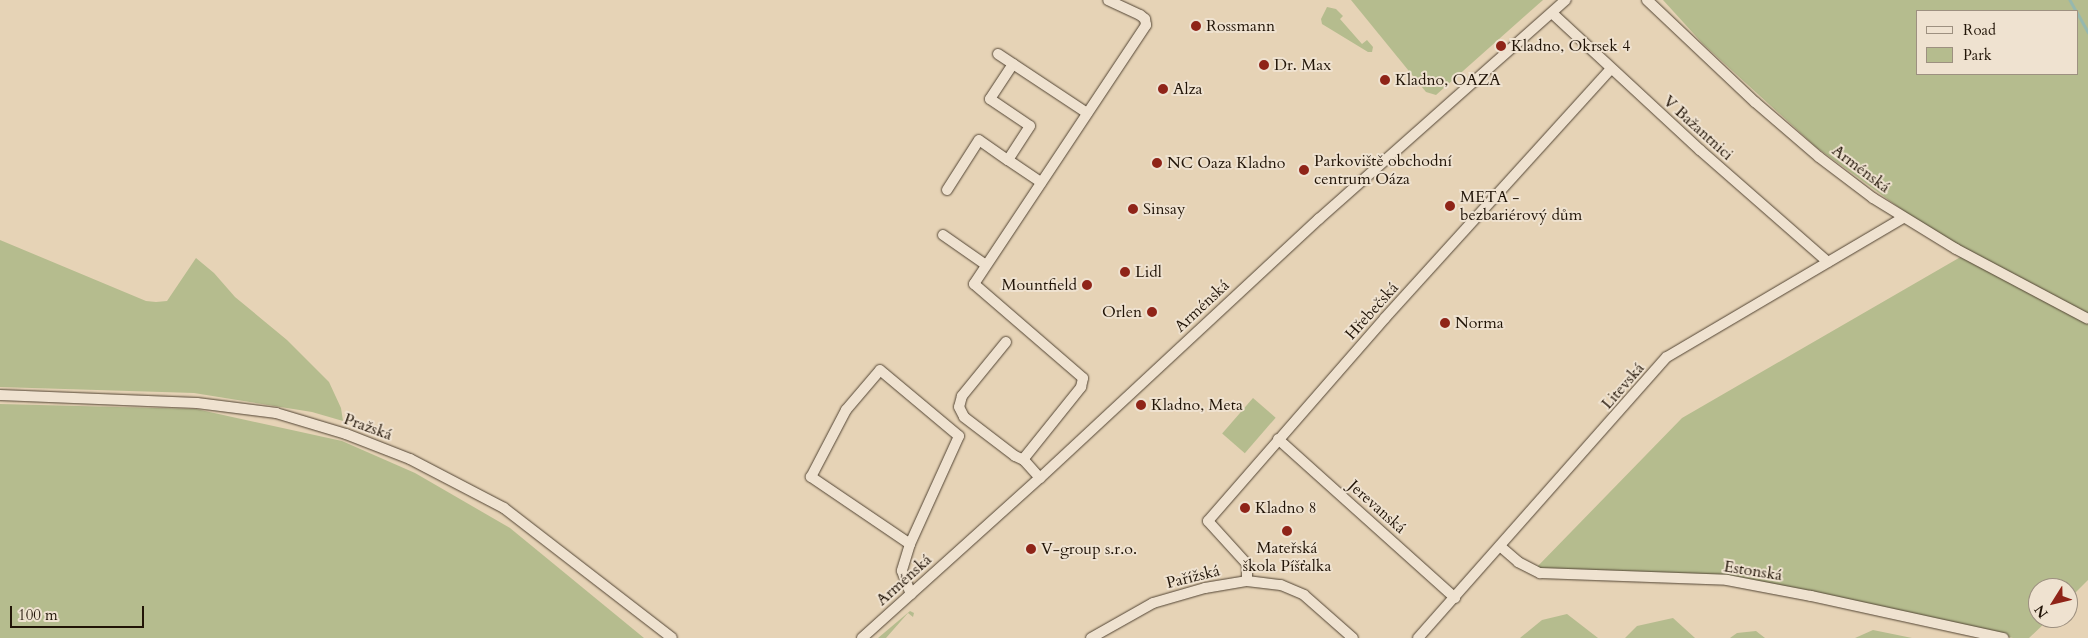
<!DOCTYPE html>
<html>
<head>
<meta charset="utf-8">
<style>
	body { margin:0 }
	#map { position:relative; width:2088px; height:638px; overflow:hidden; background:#e6d3b6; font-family:Cardo,serif }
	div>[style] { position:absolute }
	.green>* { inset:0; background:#b5bc8e; transform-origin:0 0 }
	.stream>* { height:2.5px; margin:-1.25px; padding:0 1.25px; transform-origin:1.25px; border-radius:1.25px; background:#96b8ae }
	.roads { filter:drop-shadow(0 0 1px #524433) drop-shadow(0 0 1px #524433) }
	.minor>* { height:10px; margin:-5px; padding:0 5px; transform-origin:5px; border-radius:5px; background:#efe2d0 }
	.dots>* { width:14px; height:14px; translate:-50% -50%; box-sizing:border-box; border:2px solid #efe2d0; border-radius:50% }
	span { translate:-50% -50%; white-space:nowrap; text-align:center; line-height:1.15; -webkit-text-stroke:4px #efe2d0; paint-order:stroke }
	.poi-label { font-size:16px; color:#211407 }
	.left { translate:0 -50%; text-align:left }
	.right { translate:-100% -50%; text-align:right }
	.street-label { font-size:16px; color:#211407 }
	.legend { position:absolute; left:1916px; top:10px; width:162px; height:65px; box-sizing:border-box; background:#efe2d0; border:1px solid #9d9080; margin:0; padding:6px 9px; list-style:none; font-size:15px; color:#211407 }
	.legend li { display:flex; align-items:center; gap:10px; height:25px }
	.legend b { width:25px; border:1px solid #9d9080 }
	.north { position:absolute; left:2028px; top:578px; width:50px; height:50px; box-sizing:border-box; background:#efe2d0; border:1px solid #9d9080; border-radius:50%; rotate:234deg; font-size:14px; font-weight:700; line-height:20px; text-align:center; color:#211407 }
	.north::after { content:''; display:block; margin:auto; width:18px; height:22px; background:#8f2418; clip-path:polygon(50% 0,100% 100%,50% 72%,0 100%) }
	.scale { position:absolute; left:10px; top:606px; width:134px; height:22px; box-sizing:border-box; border:2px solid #211407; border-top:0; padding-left:6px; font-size:15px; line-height:18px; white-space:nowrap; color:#211407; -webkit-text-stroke:4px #efe2d0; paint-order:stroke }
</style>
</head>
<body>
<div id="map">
	<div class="green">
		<div style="clip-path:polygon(1351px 0,1543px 0,1436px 95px,1426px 92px)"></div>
		<div style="clip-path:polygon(evenodd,1663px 0,2088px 0,2088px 580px,2068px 600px,2068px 588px,2038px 588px,2038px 618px,2050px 618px,2029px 638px,2013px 638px,1730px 577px,1535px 569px,1682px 418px,1964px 255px,1816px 147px,1703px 44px,1663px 0,1917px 11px,2077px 11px,2077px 74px,1917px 74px,1917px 11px)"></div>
		<div style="clip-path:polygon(1327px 7px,1336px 9px,1343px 16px,1340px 19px,1362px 44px,1367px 40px,1373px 47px,1372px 52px,1368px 52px,1322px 24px,1321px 19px)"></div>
		<div style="clip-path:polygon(0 240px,146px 301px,156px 302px,167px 301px,196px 258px,214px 273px,235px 297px,287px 340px,329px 382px,341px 408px,343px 421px,312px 412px,194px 393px,0 387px)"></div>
		<div style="left:1253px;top:398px;width:30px;height:47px;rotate:41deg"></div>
		<div style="clip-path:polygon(0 404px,196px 409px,342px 441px,415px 473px,510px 528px,644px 638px,0 638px)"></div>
		<div style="clip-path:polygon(910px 611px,914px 613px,913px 617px,908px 613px,886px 638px,878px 638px)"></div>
		<div style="clip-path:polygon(1567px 614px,1598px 638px,1520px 638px,1542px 620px)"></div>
		<div style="clip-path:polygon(1673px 618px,1695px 638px,1625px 638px,1637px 626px)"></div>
		<div style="clip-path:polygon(1873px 630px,1912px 638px,1855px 638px)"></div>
		<div style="clip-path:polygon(1756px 631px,1765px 638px,1730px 638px,1737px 633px)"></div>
	</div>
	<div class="stream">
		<div style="left:2070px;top:0;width:13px;rotate:61deg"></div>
		<div style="left:2077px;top:12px;width:23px;rotate:61deg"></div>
	</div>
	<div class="roads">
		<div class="minor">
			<div style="left:1647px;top:0;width:149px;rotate:43.4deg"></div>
			<div style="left:1755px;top:102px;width:84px;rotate:40.7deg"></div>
			<div style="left:1819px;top:157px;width:68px;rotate:37.2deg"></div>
			<div style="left:1873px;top:198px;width:97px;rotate:31.6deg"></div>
			<div style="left:1956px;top:249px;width:149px;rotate:27.9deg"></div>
			<div style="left:1552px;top:13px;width:202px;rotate:42.8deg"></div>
			<div style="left:1700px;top:150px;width:170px;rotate:41.2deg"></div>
			<div style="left:998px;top:54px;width:107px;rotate:33.5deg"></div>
			<div style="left:1013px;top:64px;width:42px;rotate:123.3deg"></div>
			<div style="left:990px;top:99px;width:48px;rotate:34deg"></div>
			<div style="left:1030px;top:126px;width:40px;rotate:122.9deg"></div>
			<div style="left:1008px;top:160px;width:40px;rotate:34deg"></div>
			<div style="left:947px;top:190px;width:59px;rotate:-57.4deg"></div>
			<div style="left:979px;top:140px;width:35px;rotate:35deg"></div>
			<div style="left:943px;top:235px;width:52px;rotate:34.9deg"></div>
			<div style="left:1006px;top:342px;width:70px;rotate:129.2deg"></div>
			<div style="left:962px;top:396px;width:11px;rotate:105deg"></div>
			<div style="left:959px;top:407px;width:11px;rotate:63deg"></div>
			<div style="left:964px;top:417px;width:64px;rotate:37.4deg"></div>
			<div style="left:1015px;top:456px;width:10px;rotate:24deg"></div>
			<div style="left:0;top:395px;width:197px;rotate:2.3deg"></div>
			<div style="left:197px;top:403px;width:80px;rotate:7.2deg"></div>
			<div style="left:276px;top:413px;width:73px;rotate:16.7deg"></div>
			<div style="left:346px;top:434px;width:69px;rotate:21.3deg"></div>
			<div style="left:410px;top:459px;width:106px;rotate:27.5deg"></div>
			<div style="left:504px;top:508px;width:212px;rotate:37.7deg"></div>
			<div style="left:1278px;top:439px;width:238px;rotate:41.9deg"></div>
			<div style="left:1040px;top:478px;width:24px;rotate:-132deg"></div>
			<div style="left:1024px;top:460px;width:3px;rotate:-72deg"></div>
			<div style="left:1025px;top:457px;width:90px;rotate:-51.3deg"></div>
			<div style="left:1081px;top:387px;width:9px;rotate:-77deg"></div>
			<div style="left:1083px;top:378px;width:144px;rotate:-139.2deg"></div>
			<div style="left:974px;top:284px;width:311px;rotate:-56.4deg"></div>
			<div style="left:1146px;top:25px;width:6px;rotate:-99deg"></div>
			<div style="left:1145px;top:19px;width:6px;rotate:-141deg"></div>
			<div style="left:1140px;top:15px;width:35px;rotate:-155deg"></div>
			<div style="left:910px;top:544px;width:120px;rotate:-145.9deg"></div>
			<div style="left:811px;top:477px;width:76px;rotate:-62.4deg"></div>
			<div style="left:846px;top:410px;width:52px;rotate:-49.6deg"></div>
			<div style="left:880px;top:370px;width:103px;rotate:39.9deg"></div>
			<div style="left:959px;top:436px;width:119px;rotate:114.4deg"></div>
			<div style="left:910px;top:544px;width:28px;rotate:107deg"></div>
			<div style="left:902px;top:571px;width:25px;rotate:69deg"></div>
			<div style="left:1501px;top:547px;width:23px;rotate:41deg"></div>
			<div style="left:1518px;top:562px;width:25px;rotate:27deg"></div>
			<div style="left:1540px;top:573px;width:187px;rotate:2.1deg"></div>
			<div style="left:1727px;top:580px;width:86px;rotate:10.8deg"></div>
			<div style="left:1811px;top:596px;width:197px;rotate:12.3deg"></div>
			<div style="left:1247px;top:581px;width:17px;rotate:-90deg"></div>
			<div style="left:1247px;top:564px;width:58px;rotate:-132.2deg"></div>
			<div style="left:1208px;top:521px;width:269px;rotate:-48.9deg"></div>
			<div style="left:1385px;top:318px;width:336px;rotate:-47.8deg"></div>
			<div style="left:862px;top:638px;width:239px;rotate:-42deg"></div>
			<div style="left:1040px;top:478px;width:381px;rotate:-42.9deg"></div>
			<div style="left:1319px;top:219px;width:330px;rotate:-41.6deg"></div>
			<div style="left:1091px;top:638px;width:71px;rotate:-29.4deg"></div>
			<div style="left:1153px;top:603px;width:54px;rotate:-16.1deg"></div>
			<div style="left:1205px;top:588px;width:43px;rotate:-9.5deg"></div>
			<div style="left:1247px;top:581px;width:34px;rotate:7deg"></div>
			<div style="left:1281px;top:585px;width:25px;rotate:23deg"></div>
			<div style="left:1304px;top:595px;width:65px;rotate:41.3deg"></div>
			<div style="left:1418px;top:638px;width:375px;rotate:-48.5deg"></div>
			<div style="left:1667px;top:357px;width:274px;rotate:-30.5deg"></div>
		</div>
	</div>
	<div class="dots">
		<div style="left:1196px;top:26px;background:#8f2418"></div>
		<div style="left:1501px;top:46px;background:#8f2418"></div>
		<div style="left:1264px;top:65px;background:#8f2418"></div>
		<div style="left:1385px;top:80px;background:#8f2418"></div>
		<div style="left:1163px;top:89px;background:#8f2418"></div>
		<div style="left:1157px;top:163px;background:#8f2418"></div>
		<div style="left:1304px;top:170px;background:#8f2418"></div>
		<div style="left:1450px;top:206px;background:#8f2418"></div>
		<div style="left:1133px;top:209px;background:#8f2418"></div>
		<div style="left:1125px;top:272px;background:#8f2418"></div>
		<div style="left:1087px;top:285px;background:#8f2418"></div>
		<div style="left:1152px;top:312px;background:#8f2418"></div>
		<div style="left:1445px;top:323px;background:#8f2418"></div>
		<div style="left:1141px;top:405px;background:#8f2418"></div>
		<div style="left:1245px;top:508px;background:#8f2418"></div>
		<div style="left:1287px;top:531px;background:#8f2418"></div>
		<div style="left:1031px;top:549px;background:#8f2418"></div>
	</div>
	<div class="poi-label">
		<span class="left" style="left:1206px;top:26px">Rossmann</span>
		<span class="left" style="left:1511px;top:46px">Kladno, Okrsek 4</span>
		<span class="left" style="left:1274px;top:65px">Dr. Max</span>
		<span class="left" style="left:1395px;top:80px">Kladno, OAZA</span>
		<span class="left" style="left:1173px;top:89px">Alza</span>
		<span class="left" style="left:1314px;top:170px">Parkoviště obchodní<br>centrum Oáza</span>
		<span class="left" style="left:1167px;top:163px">NC Oaza Kladno</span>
		<span class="left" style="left:1460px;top:206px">META -<br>bezbariérový dům</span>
		<span class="left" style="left:1143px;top:209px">Sinsay</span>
		<span class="left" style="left:1135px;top:272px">Lidl</span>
		<span class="right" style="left:1077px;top:285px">Mountfield</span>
		<span class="right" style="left:1142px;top:312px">Orlen</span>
		<span class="left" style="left:1455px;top:323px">Norma</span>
		<span class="left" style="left:1151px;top:405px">Kladno, Meta</span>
		<span class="left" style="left:1255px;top:508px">Kladno 8</span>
		<span style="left:1287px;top:557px">Mateřská<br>škola Píšťalka</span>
		<span class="left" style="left:1041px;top:549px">V-group s.r.o.</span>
	</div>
	<div class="street-label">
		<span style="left:1698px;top:128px;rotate:42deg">V Bažantnici</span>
		<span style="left:1861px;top:169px;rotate:37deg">Arménská</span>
		<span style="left:1202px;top:306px;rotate:-43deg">Arménská</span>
		<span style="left:1372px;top:311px;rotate:-48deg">Hřebečská</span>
		<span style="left:1623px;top:386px;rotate:-49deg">Litevská</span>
		<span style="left:368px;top:427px;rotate:20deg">Pražská</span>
		<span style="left:1377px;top:507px;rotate:42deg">Jerevanská</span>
		<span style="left:1753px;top:571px;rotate:9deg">Estonská</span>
		<span style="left:1193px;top:577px;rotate:-14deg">Pařížská</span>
		<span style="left:904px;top:580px;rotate:-42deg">Arménská</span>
	</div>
	<ul class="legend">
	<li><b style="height:6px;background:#efe2d0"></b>Road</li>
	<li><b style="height:14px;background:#b5bc8e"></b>Park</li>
	</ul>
	<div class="north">N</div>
	<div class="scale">100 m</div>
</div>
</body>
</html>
